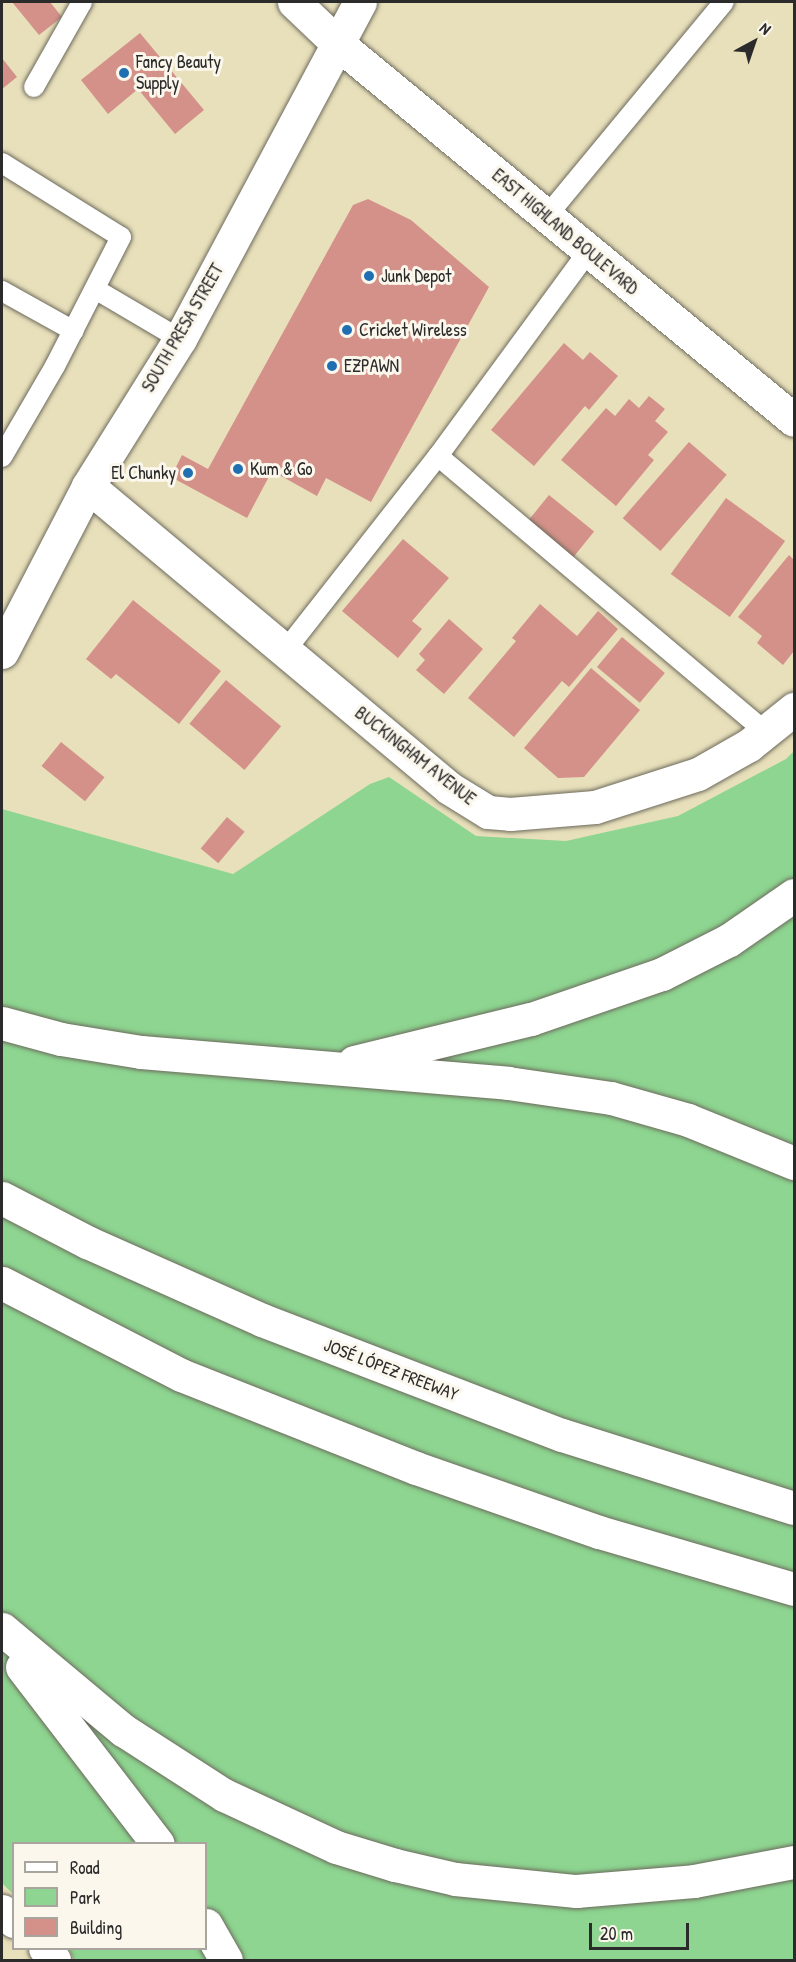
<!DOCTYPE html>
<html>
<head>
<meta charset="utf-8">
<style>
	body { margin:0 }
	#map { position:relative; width:796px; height:1962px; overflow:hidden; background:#e8e0bb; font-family:"Patrick Hand",sans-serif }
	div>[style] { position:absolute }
	.green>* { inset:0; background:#8dd590 }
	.building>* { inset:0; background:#d49189; transform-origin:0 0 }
	.roads { filter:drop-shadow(0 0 2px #6d6a5d) drop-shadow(0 0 2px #6d6a5d) }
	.service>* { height:20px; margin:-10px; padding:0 10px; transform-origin:10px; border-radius:10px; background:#fff }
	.minor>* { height:33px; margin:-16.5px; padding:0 16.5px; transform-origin:16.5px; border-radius:16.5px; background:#fff }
	.secondary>* { height:33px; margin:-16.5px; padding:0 16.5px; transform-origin:16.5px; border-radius:16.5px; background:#fff }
	.motorway>* { height:33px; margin:-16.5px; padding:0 16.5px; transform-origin:16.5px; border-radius:16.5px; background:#fff }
	.dots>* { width:16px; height:16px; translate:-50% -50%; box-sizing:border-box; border:3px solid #fbf7ec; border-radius:50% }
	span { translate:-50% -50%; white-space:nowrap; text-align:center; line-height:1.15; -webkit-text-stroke:6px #fbf7ec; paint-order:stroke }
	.poi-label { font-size:18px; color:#2b2b2b }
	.left { translate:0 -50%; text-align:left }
	.right { translate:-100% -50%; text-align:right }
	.street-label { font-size:18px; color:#2b2b2b }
	.frame { position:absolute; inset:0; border:3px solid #2b2b2b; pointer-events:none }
	.legend { position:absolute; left:12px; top:1842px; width:195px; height:108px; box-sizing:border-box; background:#fbf7ec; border:2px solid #a8a59f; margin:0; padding:8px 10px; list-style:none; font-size:18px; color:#2b2b2b }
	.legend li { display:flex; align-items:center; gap:12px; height:30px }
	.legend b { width:30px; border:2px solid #a8a59f }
	.north { position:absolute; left:724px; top:12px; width:60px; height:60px; -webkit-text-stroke:4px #fbf7ec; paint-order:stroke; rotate:40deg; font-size:16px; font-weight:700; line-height:24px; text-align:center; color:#2b2b2b }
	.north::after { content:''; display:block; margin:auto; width:21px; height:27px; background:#2b2b2b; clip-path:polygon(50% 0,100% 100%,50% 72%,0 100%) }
	.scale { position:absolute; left:589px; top:1923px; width:100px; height:27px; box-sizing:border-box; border:3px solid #2b2b2b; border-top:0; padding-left:8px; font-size:18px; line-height:21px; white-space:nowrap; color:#2b2b2b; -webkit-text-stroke:4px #fbf7ec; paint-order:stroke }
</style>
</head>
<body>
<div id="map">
	<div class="green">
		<div style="clip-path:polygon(794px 751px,794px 1960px,74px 1960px,69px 1949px,206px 1948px,206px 1844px,14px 1844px,13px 1894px,2px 1883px,2px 809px,233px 874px,370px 784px,389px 777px,476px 836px,566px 841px,678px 816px,786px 759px)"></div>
	</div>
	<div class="building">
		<div style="clip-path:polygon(12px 2px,50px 2px,62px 17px,39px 35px)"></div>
		<div style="clip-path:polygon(140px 33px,204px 110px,175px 134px,138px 89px,108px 114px,81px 80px)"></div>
		<div style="clip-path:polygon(2px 58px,17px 77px,2px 89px)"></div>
		<div style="clip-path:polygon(368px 199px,411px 220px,489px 287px,371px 502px,326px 478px,317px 496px,272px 471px,247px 518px,171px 477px,182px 455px,208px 469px,353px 205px)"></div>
		<div style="clip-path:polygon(564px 343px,583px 360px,590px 352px,618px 376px,589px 410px,585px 406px,534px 466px,491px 430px)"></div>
		<div style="clip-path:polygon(649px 396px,665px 409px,655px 421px,668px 432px,648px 455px,654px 460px,616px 506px,561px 460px,606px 408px,615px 416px,629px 399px,639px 408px)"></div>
		<div style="left:689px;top:442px;width:50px;height:101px;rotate:41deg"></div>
		<div style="left:549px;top:495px;width:58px;height:34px;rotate:39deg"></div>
		<div style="left:726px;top:498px;width:73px;height:94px;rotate:36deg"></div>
		<div style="clip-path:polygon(403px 539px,449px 578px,412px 621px,422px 629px,398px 658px,342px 611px)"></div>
		<div style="clip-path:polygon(789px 555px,794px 560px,794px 651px,783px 665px,757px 643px,762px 636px,738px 617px)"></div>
		<div style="clip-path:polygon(133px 600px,221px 671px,179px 724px,116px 674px,111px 679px,86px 659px)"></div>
		<div style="clip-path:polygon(540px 604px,577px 636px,598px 611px,618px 629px,569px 687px,562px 681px,514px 737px,468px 698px,516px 641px,512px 638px)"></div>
		<div style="clip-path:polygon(449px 619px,483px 649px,444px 694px,416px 670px,425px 660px,419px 654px)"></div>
		<div style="left:622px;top:637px;width:56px;height:39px;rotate:40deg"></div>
		<div style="clip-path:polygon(591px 668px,640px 710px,584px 777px,558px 778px,524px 748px)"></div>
		<div style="left:226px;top:680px;width:72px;height:57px;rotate:40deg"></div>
		<div style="left:61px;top:742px;width:56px;height:31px;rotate:39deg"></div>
		<div style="left:227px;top:817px;width:23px;height:41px;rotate:40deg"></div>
	</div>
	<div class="roads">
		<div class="service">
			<div style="left:34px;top:87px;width:98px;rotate:-60.5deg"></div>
			<div style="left:2px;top:163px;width:140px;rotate:31.9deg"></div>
			<div style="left:121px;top:237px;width:145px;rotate:117.1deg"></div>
			<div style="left:55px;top:366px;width:105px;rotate:120.2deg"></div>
			<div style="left:546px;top:217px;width:279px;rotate:-50.4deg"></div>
			<div style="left:95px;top:289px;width:99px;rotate:30.5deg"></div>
			<div style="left:2px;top:291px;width:82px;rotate:29.1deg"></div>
			<div style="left:438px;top:456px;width:429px;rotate:40.1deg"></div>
			<div style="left:285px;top:651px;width:248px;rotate:-51.9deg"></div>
			<div style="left:438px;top:456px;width:253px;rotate:-53.7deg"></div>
		</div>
		<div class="minor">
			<div style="left:294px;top:2px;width:59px;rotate:43.6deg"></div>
			<div style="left:337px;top:43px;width:592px;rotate:39.52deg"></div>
			<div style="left:88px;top:486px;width:471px;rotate:39.9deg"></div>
			<div style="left:449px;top:788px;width:46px;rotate:31.6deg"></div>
			<div style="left:488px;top:812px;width:22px;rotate:5deg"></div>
			<div style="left:510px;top:814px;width:85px;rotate:-4.7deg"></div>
			<div style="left:595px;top:807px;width:108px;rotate:-17.8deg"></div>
			<div style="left:698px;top:774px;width:59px;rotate:-29.6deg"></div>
			<div style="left:749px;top:745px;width:58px;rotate:-38.7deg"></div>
			<div style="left:2px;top:1911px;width:16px;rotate:40deg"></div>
			<div style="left:45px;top:1948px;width:15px;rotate:53deg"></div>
		</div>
		<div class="secondary">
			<div style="left:2px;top:652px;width:187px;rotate:-62.6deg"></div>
			<div style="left:88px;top:486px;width:173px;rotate:-58deg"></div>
			<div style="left:180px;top:339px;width:382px;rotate:-61.9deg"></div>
		</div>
		<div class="motorway">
			<div style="left:2px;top:1023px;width:61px;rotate:15.2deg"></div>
			<div style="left:61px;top:1039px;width:81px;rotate:9.2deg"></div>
			<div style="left:141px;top:1052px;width:368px;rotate:4.8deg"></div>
			<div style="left:508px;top:1083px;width:104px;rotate:8.3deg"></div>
			<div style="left:611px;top:1098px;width:80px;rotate:15.9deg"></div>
			<div style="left:688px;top:1120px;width:114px;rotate:22.1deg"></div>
			<div style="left:354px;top:1062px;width:182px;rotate:-13.7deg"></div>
			<div style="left:531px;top:1019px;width:139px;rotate:-19deg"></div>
			<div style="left:662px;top:974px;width:75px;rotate:-26.9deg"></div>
			<div style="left:729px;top:940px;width:79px;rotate:-34.7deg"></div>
			<div style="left:2px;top:1198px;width:96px;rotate:27.4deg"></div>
			<div style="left:87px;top:1242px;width:192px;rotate:24deg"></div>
			<div style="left:262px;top:1320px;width:321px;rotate:21deg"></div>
			<div style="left:562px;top:1435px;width:243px;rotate:17.5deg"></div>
			<div style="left:2px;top:1283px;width:201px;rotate:27.2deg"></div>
			<div style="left:181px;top:1375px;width:253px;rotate:21.6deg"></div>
			<div style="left:416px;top:1468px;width:194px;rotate:19.3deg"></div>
			<div style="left:599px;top:1532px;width:203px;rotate:16.3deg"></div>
			<div style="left:2px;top:1629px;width:158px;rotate:39.9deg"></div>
			<div style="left:123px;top:1730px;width:120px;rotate:32.8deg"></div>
			<div style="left:224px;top:1795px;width:123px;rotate:24.9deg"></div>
			<div style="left:336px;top:1847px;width:62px;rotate:17deg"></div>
			<div style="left:395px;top:1865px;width:62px;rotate:13.1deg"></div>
			<div style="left:455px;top:1879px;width:122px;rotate:5.7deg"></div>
			<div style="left:576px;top:1891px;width:118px;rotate:-4.8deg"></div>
			<div style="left:694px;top:1881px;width:102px;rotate:-10.8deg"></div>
			<div style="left:22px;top:1667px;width:223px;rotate:52.5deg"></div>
			<div style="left:206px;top:1925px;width:40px;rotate:60.3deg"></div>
		</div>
	</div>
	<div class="dots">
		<div style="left:124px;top:73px;background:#1f6fb2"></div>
		<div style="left:369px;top:276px;background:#1f6fb2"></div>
		<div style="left:347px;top:330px;background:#1f6fb2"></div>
		<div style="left:332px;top:366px;background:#1f6fb2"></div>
		<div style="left:238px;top:469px;background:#1f6fb2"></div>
		<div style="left:188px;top:473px;background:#1f6fb2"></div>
	</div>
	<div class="poi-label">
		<span class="left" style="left:136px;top:73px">Fancy Beauty<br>Supply</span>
		<span class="left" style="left:381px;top:276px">Junk Depot</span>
		<span class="left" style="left:359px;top:330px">Cricket Wireless</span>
		<span class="left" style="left:344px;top:366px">EZPAWN</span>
		<span class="left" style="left:250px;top:469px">Kum &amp; Go</span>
		<span class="right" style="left:176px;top:473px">El Chunky</span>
	</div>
	<div class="street-label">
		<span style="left:565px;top:232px;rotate:40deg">EAST HIGHLAND BOULEVARD</span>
		<span style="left:183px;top:328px;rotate:-60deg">SOUTH PRESA STREET</span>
		<span style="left:415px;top:756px;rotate:38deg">BUCKINGHAM AVENUE</span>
		<span style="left:391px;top:1370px;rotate:21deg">JOSÉ LÓPEZ FREEWAY</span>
	</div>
	<div class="frame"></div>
	<ul class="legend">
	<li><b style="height:8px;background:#fff"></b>Road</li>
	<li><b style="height:16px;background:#8dd590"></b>Park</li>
	<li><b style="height:16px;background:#d49189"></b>Building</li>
	</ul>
	<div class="north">N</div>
	<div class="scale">20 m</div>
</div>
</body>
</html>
